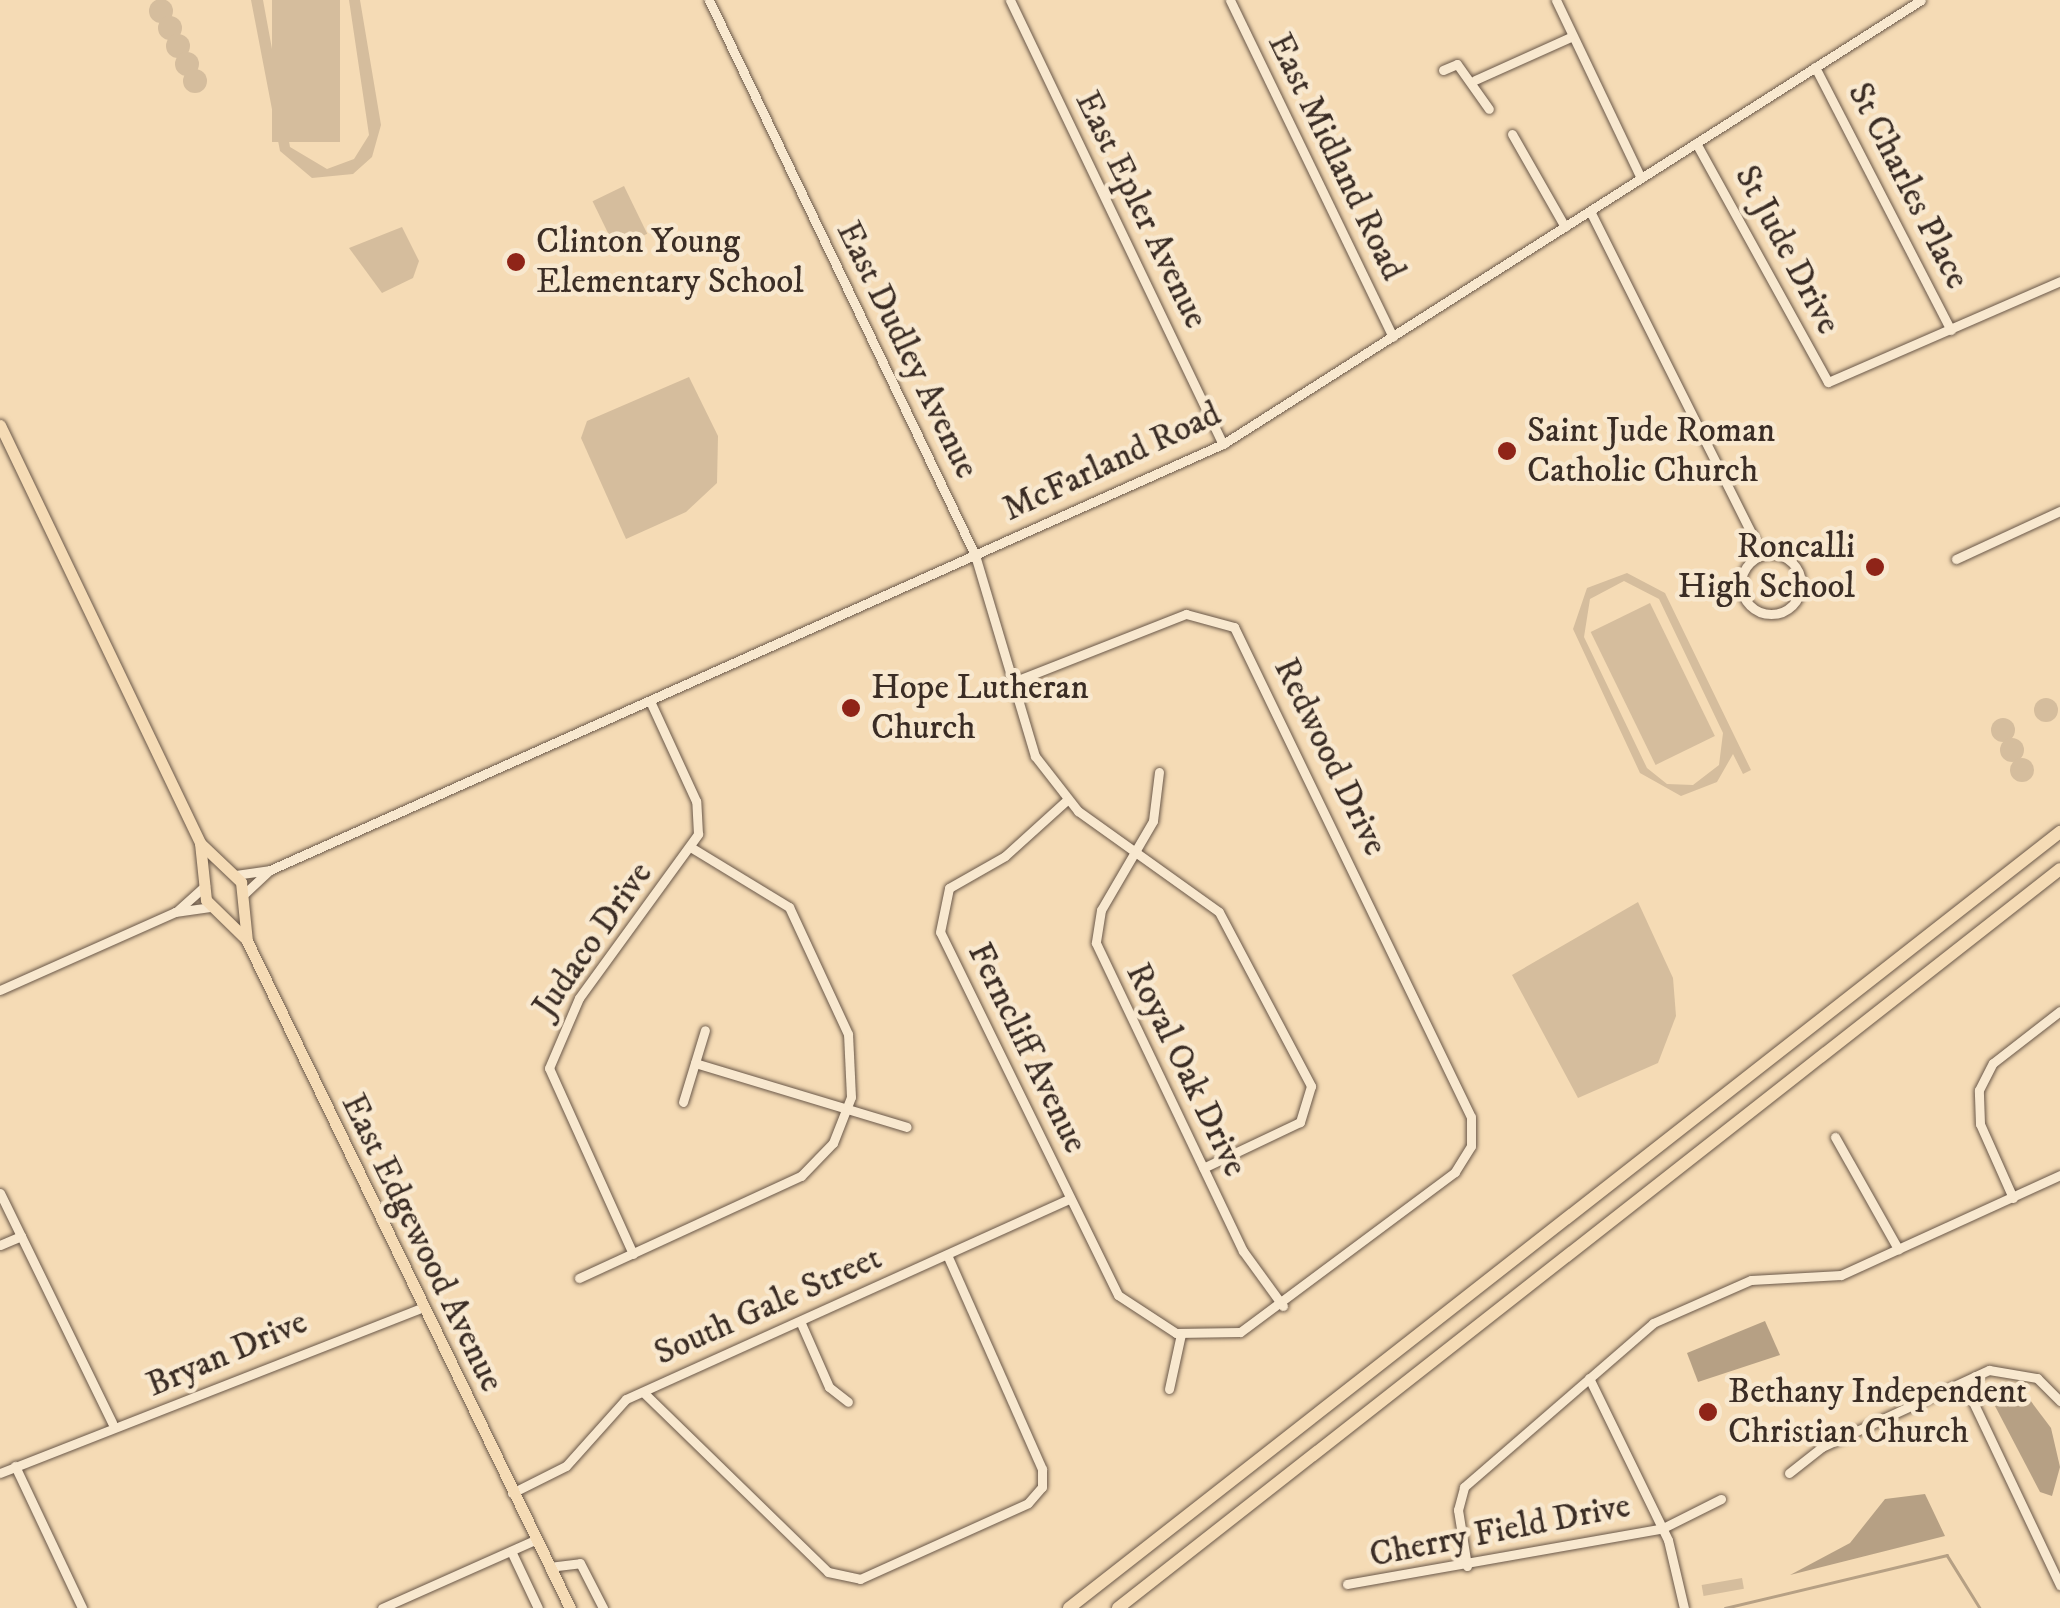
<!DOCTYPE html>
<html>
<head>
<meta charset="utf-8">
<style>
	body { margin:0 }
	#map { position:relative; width:2060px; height:1608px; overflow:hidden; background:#f5dbb5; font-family:"IM FELL DW Pica",serif }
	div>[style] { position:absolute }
	.green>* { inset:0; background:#d5bd9d; transform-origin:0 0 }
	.round { border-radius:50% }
	.water>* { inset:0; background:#b6a084 }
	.stream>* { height:2.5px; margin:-1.25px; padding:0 1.25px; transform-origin:1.25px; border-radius:1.25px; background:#b6a084 }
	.roads { filter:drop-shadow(0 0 2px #6a5849) drop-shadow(0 0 2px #6a5849) }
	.minor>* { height:9px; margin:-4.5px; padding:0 4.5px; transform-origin:4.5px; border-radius:4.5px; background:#f8e8cf }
	.minor>.ring { margin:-4.5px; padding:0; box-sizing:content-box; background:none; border:9px solid #f8e8cf; border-radius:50% }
	.major>* { height:11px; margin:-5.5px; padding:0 5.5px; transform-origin:5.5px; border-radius:5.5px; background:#f5dbb5 }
	.highway>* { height:12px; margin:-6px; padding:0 6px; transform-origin:6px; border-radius:6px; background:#f5dbb5 }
	.dots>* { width:28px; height:28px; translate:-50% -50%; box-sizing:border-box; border:5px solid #f8e8cf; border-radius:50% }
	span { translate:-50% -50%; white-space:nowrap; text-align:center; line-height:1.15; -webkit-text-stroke:9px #f8e8cf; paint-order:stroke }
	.street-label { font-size:35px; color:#3b2d25 }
	.poi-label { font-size:35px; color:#3b2d25 }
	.left { translate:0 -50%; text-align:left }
	.right { translate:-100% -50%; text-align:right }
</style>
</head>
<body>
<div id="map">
	<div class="green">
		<div class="round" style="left:149px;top:-1px;width:24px;height:24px"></div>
		<div style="clip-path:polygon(251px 0,263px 0,290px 147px,327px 169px,354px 159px,369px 135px,349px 0,360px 0,381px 125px,372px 157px,353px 174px,312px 178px,280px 151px)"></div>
		<div style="left:272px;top:0;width:68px;height:142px"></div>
		<div class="round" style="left:158px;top:16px;width:24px;height:24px"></div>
		<div class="round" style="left:166px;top:34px;width:24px;height:24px"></div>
		<div class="round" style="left:175px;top:52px;width:24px;height:24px"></div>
		<div class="round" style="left:183px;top:69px;width:24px;height:24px"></div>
		<div style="left:624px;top:186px;width:53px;height:35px;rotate:64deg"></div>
		<div style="clip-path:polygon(402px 227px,419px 261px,413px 278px,382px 293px,349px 248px)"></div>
		<div style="clip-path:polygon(689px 377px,718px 436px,717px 483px,686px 512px,626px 539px,581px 438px,587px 421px)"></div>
		<div style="clip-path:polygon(evenodd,1627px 573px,1665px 593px,1751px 770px,1743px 774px,1733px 754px,1717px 782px,1681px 796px,1640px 773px,1573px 629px,1587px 588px,1627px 573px,1624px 581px,1659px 599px,1723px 733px,1719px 765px,1693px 785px,1667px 784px,1647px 768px,1584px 637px,1590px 599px,1624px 581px)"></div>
		<div style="left:1650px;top:603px;width:148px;height:66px;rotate:64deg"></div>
		<div class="round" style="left:2034px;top:698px;width:24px;height:24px"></div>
		<div class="round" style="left:1991px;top:718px;width:24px;height:24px"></div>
		<div class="round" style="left:2000px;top:738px;width:24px;height:24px"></div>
		<div class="round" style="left:2010px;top:758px;width:24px;height:24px"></div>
		<div style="clip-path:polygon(1638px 902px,1673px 978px,1676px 1016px,1658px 1063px,1578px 1098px,1512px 975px)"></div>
		<div style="left:1742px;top:1578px;width:11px;height:41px;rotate:80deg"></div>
	</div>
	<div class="water">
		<div style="clip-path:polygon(1765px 1321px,1780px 1355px,1698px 1382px,1687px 1353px)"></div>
		<div style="clip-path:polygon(2024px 1392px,2051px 1428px,2060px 1467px,2052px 1496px,2040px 1492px,1995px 1406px)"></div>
		<div style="clip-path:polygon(1925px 1494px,1945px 1536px,1790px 1575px,1850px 1543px,1885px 1499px)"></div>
	</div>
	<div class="stream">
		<div style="left:1725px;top:1608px;width:228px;rotate:-13.4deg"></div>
		<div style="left:1947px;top:1555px;width:62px;rotate:58.1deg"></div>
	</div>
	<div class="roads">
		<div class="minor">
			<div style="left:709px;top:0;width:615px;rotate:64.39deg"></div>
			<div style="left:975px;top:555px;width:210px;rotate:73.4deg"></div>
			<div style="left:1035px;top:756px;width:70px;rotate:52deg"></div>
			<div style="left:1078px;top:811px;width:173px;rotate:35.6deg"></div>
			<div style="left:1219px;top:912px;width:197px;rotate:62.1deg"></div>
			<div style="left:1311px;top:1086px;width:38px;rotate:107deg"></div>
			<div style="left:1300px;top:1122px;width:107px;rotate:154.6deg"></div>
			<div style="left:1010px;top:0;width:492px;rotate:64.4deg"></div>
			<div style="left:1230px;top:0;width:374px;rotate:64.2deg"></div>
			<div style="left:1556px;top:0;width:197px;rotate:64.5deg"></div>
			<div style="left:1815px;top:67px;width:296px;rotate:62.7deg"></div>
			<div style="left:1443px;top:70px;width:15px;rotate:-23deg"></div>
			<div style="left:1457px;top:64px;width:55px;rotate:54.6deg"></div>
			<div style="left:1475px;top:80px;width:107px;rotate:-24.2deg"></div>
			<div style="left:1512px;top:134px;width:107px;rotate:60.3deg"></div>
			<div style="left:1696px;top:143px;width:273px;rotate:61.1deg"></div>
			<div style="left:1828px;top:382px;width:253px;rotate:-23.5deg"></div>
			<div style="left:1590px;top:211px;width:385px;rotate:63.4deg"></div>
			<div class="ring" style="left:1741px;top:554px;width:51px;height:51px"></div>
			<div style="left:1956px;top:559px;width:115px;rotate:-24.8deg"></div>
			<div style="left:1013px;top:682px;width:186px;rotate:-21.5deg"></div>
			<div style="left:1186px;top:614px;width:50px;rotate:15.2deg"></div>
			<div style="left:1234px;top:627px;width:544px;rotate:64.19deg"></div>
			<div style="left:1471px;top:1117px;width:29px;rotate:90deg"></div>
			<div style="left:1471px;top:1146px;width:31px;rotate:122deg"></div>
			<div style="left:1455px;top:1172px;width:268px;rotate:143.3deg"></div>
			<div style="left:1240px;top:1332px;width:64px;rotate:179.1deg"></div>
			<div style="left:1176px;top:1333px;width:69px;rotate:-146.8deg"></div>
			<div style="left:1118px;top:1295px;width:404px;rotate:-116.1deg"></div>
			<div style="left:940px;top:932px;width:45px;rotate:-78.4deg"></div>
			<div style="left:949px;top:888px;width:64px;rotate:-29.7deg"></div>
			<div style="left:1005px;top:856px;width:84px;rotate:-42.1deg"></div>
			<div style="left:1159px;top:772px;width:49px;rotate:97deg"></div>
			<div style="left:1153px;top:821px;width:103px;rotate:120.3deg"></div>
			<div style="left:1101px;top:910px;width:33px;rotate:99deg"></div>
			<div style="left:1096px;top:943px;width:341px;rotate:64.5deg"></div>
			<div style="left:1243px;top:1251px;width:68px;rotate:54deg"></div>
			<div style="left:235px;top:875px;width:35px;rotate:-8deg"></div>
			<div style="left:270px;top:870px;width:1044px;rotate:-24.09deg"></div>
			<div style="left:1223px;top:444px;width:827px;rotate:-32.46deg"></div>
			<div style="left:243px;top:895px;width:34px;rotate:-43deg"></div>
			<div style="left:177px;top:911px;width:38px;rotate:-42deg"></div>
			<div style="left:0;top:990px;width:192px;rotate:-24deg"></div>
			<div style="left:175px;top:912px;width:37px;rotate:-8deg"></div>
			<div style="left:695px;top:1063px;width:221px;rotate:16.8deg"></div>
			<div style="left:683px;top:1102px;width:75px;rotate:-73deg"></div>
			<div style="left:1835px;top:1137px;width:129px;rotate:60.6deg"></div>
			<div style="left:0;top:1193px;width:256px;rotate:64deg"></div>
			<div style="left:2013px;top:1198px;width:81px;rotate:-114deg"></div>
			<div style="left:1980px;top:1124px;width:34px;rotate:-92deg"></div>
			<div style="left:1979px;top:1090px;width:30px;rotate:-63deg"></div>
			<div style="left:1993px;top:1063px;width:85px;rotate:-37.8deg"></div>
			<div style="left:0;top:1245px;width:23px;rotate:-23deg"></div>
			<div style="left:633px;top:1254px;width:204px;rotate:-114.3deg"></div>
			<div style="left:549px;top:1068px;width:76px;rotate:-66.8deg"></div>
			<div style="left:579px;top:998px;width:203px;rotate:-54deg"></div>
			<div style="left:698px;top:834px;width:33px;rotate:-93deg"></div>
			<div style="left:696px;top:801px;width:110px;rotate:-114.7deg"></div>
			<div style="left:579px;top:1278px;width:244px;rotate:-24.7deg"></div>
			<div style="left:801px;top:1176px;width:46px;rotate:-45.9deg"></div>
			<div style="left:833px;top:1143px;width:49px;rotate:-68.6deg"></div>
			<div style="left:851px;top:1097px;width:63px;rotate:-92.7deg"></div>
			<div style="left:848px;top:1034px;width:140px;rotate:-114.9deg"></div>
			<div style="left:789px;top:907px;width:114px;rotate:-148.7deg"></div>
			<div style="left:800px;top:1321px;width:72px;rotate:66.3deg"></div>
			<div style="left:829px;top:1387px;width:24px;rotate:38deg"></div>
			<div style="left:1589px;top:1378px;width:180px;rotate:64deg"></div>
			<div style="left:1668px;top:1540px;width:70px;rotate:76.8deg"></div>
			<div style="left:1964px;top:1383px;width:224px;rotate:64.6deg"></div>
			<div style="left:1169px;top:1389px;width:56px;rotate:-77.7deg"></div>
			<div style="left:643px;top:1392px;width:258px;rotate:44.2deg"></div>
			<div style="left:828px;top:1572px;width:33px;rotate:12deg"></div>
			<div style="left:860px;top:1579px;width:184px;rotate:-24.3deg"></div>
			<div style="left:1028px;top:1503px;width:21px;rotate:-49deg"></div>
			<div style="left:1042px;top:1487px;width:18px;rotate:-90deg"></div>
			<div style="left:1042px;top:1469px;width:234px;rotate:-113.9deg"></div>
			<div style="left:15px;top:1466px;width:157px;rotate:64.7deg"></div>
			<div style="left:0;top:1473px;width:453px;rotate:-21.4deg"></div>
			<div style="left:1789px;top:1473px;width:42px;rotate:-38.2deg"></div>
			<div style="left:1822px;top:1447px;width:184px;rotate:-24.8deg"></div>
			<div style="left:1989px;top:1370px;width:49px;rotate:9.5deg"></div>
			<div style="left:2037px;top:1378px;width:33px;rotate:45deg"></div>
			<div style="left:512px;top:1493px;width:60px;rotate:-26.6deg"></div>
			<div style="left:566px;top:1466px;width:90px;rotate:-48.2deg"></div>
			<div style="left:626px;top:1399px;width:486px;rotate:-24.3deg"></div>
			<div style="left:511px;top:1551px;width:63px;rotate:64.7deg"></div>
			<div style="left:1467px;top:1566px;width:57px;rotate:-99.1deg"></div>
			<div style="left:1458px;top:1510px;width:24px;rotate:-75deg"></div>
			<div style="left:1464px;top:1487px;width:250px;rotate:-40.9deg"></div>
			<div style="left:1653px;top:1323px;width:107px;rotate:-23.7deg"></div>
			<div style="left:1751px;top:1280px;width:90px;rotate:-3.2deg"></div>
			<div style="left:1841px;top:1275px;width:241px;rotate:-24.5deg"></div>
			<div style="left:549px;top:1567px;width:31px;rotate:-7deg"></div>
			<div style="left:580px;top:1563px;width:51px;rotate:62.9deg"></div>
			<div style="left:1347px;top:1584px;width:321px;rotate:-10deg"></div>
			<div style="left:1663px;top:1528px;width:65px;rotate:-26.6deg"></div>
			<div style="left:382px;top:1608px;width:167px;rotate:-24deg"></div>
		</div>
		<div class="major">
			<div style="left:0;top:425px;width:463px;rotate:64.4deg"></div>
			<div style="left:200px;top:843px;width:57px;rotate:84deg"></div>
			<div style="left:206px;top:900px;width:54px;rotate:44.3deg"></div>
			<div style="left:200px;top:843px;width:57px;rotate:43.6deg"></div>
			<div style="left:241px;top:882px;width:59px;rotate:84.2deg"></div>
			<div style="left:247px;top:941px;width:741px;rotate:64.16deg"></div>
		</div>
		<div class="highway">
			<div style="left:1069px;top:1608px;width:1259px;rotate:-38.06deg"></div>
			<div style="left:1118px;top:1608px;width:1197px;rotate:-38.11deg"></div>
		</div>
	</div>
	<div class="dots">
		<div style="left:516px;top:262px;background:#8f2418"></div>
		<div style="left:1507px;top:451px;background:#8f2418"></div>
		<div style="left:1875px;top:567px;background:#8f2418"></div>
		<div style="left:851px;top:708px;background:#8f2418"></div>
		<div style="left:1708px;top:1412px;background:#8f2418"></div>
	</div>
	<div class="street-label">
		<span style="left:1336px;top:157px;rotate:64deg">East Midland Road</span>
		<span style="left:1908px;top:186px;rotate:63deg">St Charles Place</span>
		<span style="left:1141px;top:210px;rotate:64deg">East Epler Avenue</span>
		<span style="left:1787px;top:250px;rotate:62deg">St Jude Drive</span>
		<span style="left:907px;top:350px;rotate:64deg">East Dudley Avenue</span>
		<span style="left:1112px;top:462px;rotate:-25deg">McFarland Road</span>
		<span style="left:1330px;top:757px;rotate:64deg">Redwood Drive</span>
		<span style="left:593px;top:940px;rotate:-55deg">Judaco Drive</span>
		<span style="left:1027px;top:1048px;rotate:64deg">Ferncliff Avenue</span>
		<span style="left:1186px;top:1070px;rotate:64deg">Royal Oak Drive</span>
		<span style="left:422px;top:1243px;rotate:64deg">East Edgewood Avenue</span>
		<span style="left:768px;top:1306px;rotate:-24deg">South Gale Street</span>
		<span style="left:227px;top:1354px;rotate:-23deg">Bryan Drive</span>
		<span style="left:1500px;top:1531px;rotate:-11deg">Cherry Field Drive</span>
	</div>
	<div class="poi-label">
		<span class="left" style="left:536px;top:262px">Clinton Young<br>Elementary School</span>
		<span class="left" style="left:1527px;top:451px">Saint Jude Roman<br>Catholic Church</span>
		<span class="right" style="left:1855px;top:567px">Roncalli<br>High School</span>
		<span class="left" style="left:871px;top:708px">Hope Lutheran<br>Church</span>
		<span class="left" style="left:1728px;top:1412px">Bethany Independent<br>Christian Church</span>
	</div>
</div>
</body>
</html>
